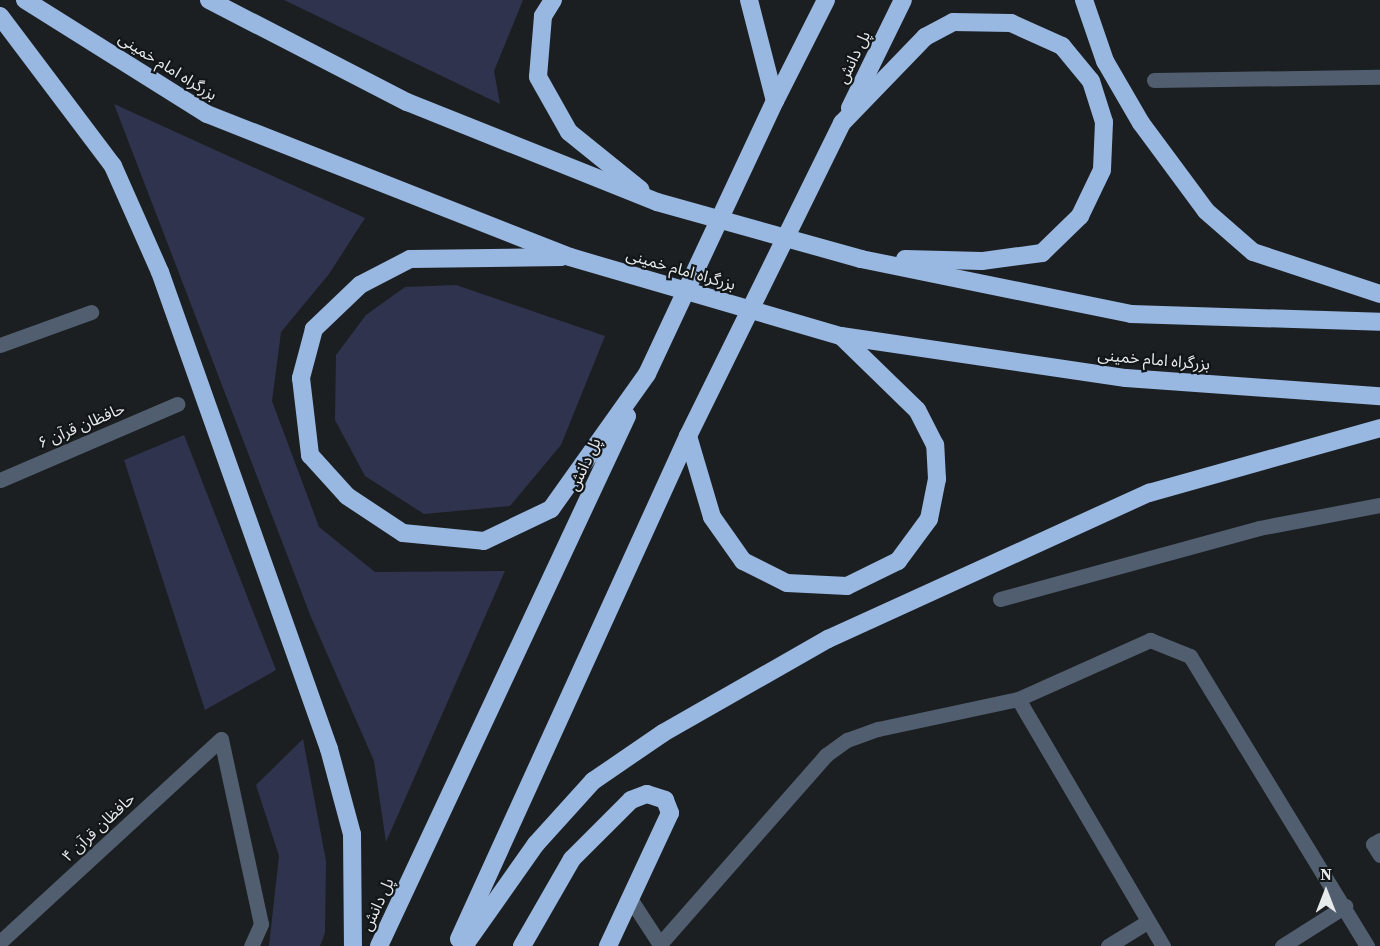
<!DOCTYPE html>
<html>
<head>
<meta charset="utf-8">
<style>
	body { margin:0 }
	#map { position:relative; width:1380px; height:946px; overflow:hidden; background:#1c1f21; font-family:"Source Serif 4","Noto Sans Arabic",serif }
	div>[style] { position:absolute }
	.green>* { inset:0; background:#2f334e }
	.minor>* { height:15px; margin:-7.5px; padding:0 7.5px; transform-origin:7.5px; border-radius:7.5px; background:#515e6f }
	.highway>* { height:18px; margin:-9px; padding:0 9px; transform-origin:9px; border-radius:9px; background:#98b7e1 }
	.highway-bridge>* { height:18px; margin:-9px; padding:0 9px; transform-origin:9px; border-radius:9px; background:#98b7e1 }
	span { translate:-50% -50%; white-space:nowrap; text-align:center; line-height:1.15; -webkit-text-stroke:4.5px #131618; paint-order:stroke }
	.street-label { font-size:16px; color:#e7eaeb }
	.north { position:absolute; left:1296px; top:862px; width:60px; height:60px; -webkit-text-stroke:4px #131618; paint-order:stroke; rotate:0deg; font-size:16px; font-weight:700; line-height:24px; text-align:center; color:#e7eaeb }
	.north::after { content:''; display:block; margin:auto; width:21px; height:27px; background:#e7eaeb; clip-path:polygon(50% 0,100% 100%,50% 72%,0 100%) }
</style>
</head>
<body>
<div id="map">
	<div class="green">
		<div style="clip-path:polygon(284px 0,523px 0,494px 71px,500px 104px)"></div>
		<div style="clip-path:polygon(114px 104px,365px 218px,329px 274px,281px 332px,272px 401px,319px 527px,375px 572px,505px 571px,386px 842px,374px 761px,311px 617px)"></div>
		<div style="clip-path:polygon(456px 285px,605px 336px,561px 445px,510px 506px,424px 514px,365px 476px,335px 420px,336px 355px,366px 315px,405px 287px)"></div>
		<div style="clip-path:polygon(184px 435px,276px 670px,205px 710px,124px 460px)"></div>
		<div style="clip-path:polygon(303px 739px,326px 861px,325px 933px,320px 946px,269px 946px,279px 856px,256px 785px)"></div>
	</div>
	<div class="minor">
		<div style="left:1154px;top:80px;width:226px;rotate:-0.8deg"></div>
		<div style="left:0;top:345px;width:97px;rotate:-19.9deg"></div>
		<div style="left:0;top:480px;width:193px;rotate:-23.2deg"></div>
		<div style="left:1000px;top:599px;width:269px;rotate:-15.3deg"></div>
		<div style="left:1259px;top:528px;width:123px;rotate:-10.8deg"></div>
		<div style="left:221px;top:739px;width:189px;rotate:77.8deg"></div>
		<div style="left:261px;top:924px;width:24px;rotate:114deg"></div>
		<div style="left:1380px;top:840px;width:8px;rotate:150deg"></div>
		<div style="left:1373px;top:844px;width:13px;rotate:58deg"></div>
		<div style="left:631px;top:900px;width:55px;rotate:56.9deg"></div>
		<div style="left:0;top:942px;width:300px;rotate:-42.6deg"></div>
		<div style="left:660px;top:944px;width:252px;rotate:-48.7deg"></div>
		<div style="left:826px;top:755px;width:26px;rotate:-36deg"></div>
		<div style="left:847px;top:740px;width:33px;rotate:-20deg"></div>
		<div style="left:878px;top:729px;width:143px;rotate:-12.1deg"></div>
		<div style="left:1108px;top:946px;width:46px;rotate:-31.6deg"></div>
		<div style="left:1163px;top:946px;width:286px;rotate:-120.4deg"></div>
		<div style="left:1018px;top:699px;width:145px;rotate:-24.1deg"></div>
		<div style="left:1150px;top:640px;width:43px;rotate:21.8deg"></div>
		<div style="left:1190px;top:656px;width:340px;rotate:58.6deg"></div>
		<div style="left:1282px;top:946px;width:75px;rotate:-32.4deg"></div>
	</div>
	<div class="highway">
		<div style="left:25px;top:0;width:215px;rotate:32.1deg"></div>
		<div style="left:207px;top:114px;width:390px;rotate:21.5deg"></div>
		<div style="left:570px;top:257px;width:282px;rotate:16.3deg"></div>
		<div style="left:841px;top:336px;width:288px;rotate:8.4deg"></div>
		<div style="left:1126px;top:378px;width:255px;rotate:4.1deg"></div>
		<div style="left:209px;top:0;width:223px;rotate:27.3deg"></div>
		<div style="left:407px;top:102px;width:269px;rotate:21.8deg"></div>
		<div style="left:657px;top:202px;width:212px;rotate:15.6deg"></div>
		<div style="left:861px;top:259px;width:276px;rotate:11.5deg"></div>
		<div style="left:1131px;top:314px;width:249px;rotate:1.8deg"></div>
		<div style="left:553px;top:0;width:19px;rotate:122deg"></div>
		<div style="left:543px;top:16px;width:61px;rotate:94.7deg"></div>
		<div style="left:538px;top:77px;width:63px;rotate:60.6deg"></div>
		<div style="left:569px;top:132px;width:92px;rotate:38.9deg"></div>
		<div style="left:749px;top:0;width:104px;rotate:75.6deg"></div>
		<div style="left:1084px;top:0;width:65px;rotate:71deg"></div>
		<div style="left:1105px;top:61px;width:72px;rotate:59.9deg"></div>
		<div style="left:1141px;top:123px;width:109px;rotate:53.5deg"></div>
		<div style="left:1206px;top:211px;width:62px;rotate:41.1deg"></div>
		<div style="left:1253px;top:252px;width:134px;rotate:18.3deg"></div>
		<div style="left:0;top:16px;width:188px;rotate:53deg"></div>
		<div style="left:113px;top:166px;width:116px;rotate:66.1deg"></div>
		<div style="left:160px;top:272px;width:506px;rotate:70.49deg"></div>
		<div style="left:329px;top:749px;width:88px;rotate:74.9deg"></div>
		<div style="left:352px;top:834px;width:112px;rotate:89.5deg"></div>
		<div style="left:775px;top:101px;width:113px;rotate:-63.2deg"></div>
		<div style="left:850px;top:108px;width:120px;rotate:-63.9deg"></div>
		<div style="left:842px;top:123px;width:120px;rotate:-46deg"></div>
		<div style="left:925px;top:37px;width:32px;rotate:-28deg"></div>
		<div style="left:953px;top:22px;width:58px;rotate:1deg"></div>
		<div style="left:1011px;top:23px;width:56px;rotate:24.3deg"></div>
		<div style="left:1062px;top:46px;width:45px;rotate:50.4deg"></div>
		<div style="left:1091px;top:81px;width:43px;rotate:72.4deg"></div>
		<div style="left:1104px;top:122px;width:48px;rotate:92.4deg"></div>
		<div style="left:1102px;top:170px;width:51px;rotate:115.6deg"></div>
		<div style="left:1080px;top:216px;width:53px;rotate:135.8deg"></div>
		<div style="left:1042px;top:253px;width:61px;rotate:172.4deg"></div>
		<div style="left:982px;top:261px;width:77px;rotate:-178.5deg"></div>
		<div style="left:562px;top:257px;width:152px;rotate:179.2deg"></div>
		<div style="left:410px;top:259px;width:56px;rotate:152.5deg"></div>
		<div style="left:360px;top:285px;width:64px;rotate:136.3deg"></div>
		<div style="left:314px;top:329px;width:51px;rotate:104.9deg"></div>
		<div style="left:301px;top:378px;width:78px;rotate:83.3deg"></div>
		<div style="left:310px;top:455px;width:55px;rotate:47.9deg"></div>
		<div style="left:347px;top:496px;width:67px;rotate:33.5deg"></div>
		<div style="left:403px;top:533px;width:81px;rotate:5.6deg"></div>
		<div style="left:484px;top:541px;width:74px;rotate:-25.5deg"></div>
		<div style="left:551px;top:509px;width:166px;rotate:-54.6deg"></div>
		<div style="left:688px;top:436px;width:84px;rotate:73.5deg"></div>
		<div style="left:712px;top:517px;width:54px;rotate:54.8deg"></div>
		<div style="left:743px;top:561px;width:49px;rotate:26.6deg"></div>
		<div style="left:787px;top:583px;width:60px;rotate:2.9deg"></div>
		<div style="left:847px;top:586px;width:57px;rotate:-26.1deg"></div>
		<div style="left:898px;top:561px;width:52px;rotate:-53.6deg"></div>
		<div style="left:929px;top:519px;width:41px;rotate:-78.7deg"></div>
		<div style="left:937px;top:479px;width:34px;rotate:-93deg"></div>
		<div style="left:935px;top:445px;width:39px;rotate:-117deg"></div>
		<div style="left:917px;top:410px;width:106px;rotate:-135.8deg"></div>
		<div style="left:459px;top:939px;width:553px;rotate:-65.52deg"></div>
		<div style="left:379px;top:946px;width:585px;rotate:-64.92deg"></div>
		<div style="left:464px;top:946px;width:125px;rotate:-54.8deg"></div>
		<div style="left:536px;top:844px;width:85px;rotate:-47.9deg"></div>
		<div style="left:593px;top:781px;width:85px;rotate:-34.4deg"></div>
		<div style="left:663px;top:733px;width:190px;rotate:-29.7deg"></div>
		<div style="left:828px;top:639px;width:353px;rotate:-24.5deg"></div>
		<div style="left:1149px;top:493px;width:240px;rotate:-15.7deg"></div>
		<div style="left:522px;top:946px;width:100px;rotate:-60.1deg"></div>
		<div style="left:572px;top:859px;width:83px;rotate:-45deg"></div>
		<div style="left:631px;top:800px;width:17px;rotate:-21deg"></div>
		<div style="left:647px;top:794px;width:19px;rotate:18deg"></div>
		<div style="left:665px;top:800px;width:14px;rotate:69deg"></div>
		<div style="left:670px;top:813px;width:147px;rotate:115deg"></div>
	</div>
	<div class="highway-bridge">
		<div style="left:647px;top:374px;width:302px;rotate:-64.9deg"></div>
		<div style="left:688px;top:436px;width:349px;rotate:-63.8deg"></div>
	</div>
	<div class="street-label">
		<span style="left:853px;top:57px;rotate:-64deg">پل دانش</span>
		<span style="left:168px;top:66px;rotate:32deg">بزرگراه امام خمینی</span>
		<span style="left:681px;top:269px;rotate:16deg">بزرگراه امام خمینی</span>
		<span style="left:1154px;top:359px;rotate:5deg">بزرگراه امام خمینی</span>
		<span style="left:81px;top:425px;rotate:-23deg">حافظان قرآن ۶</span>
		<span style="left:584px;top:464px;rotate:-65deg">پل دانش</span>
		<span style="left:98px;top:827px;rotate:-43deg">حافظان قرآن ۴</span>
		<span style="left:377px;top:904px;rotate:-65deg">پل دانش</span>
	</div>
	<div class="north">N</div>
</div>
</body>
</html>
